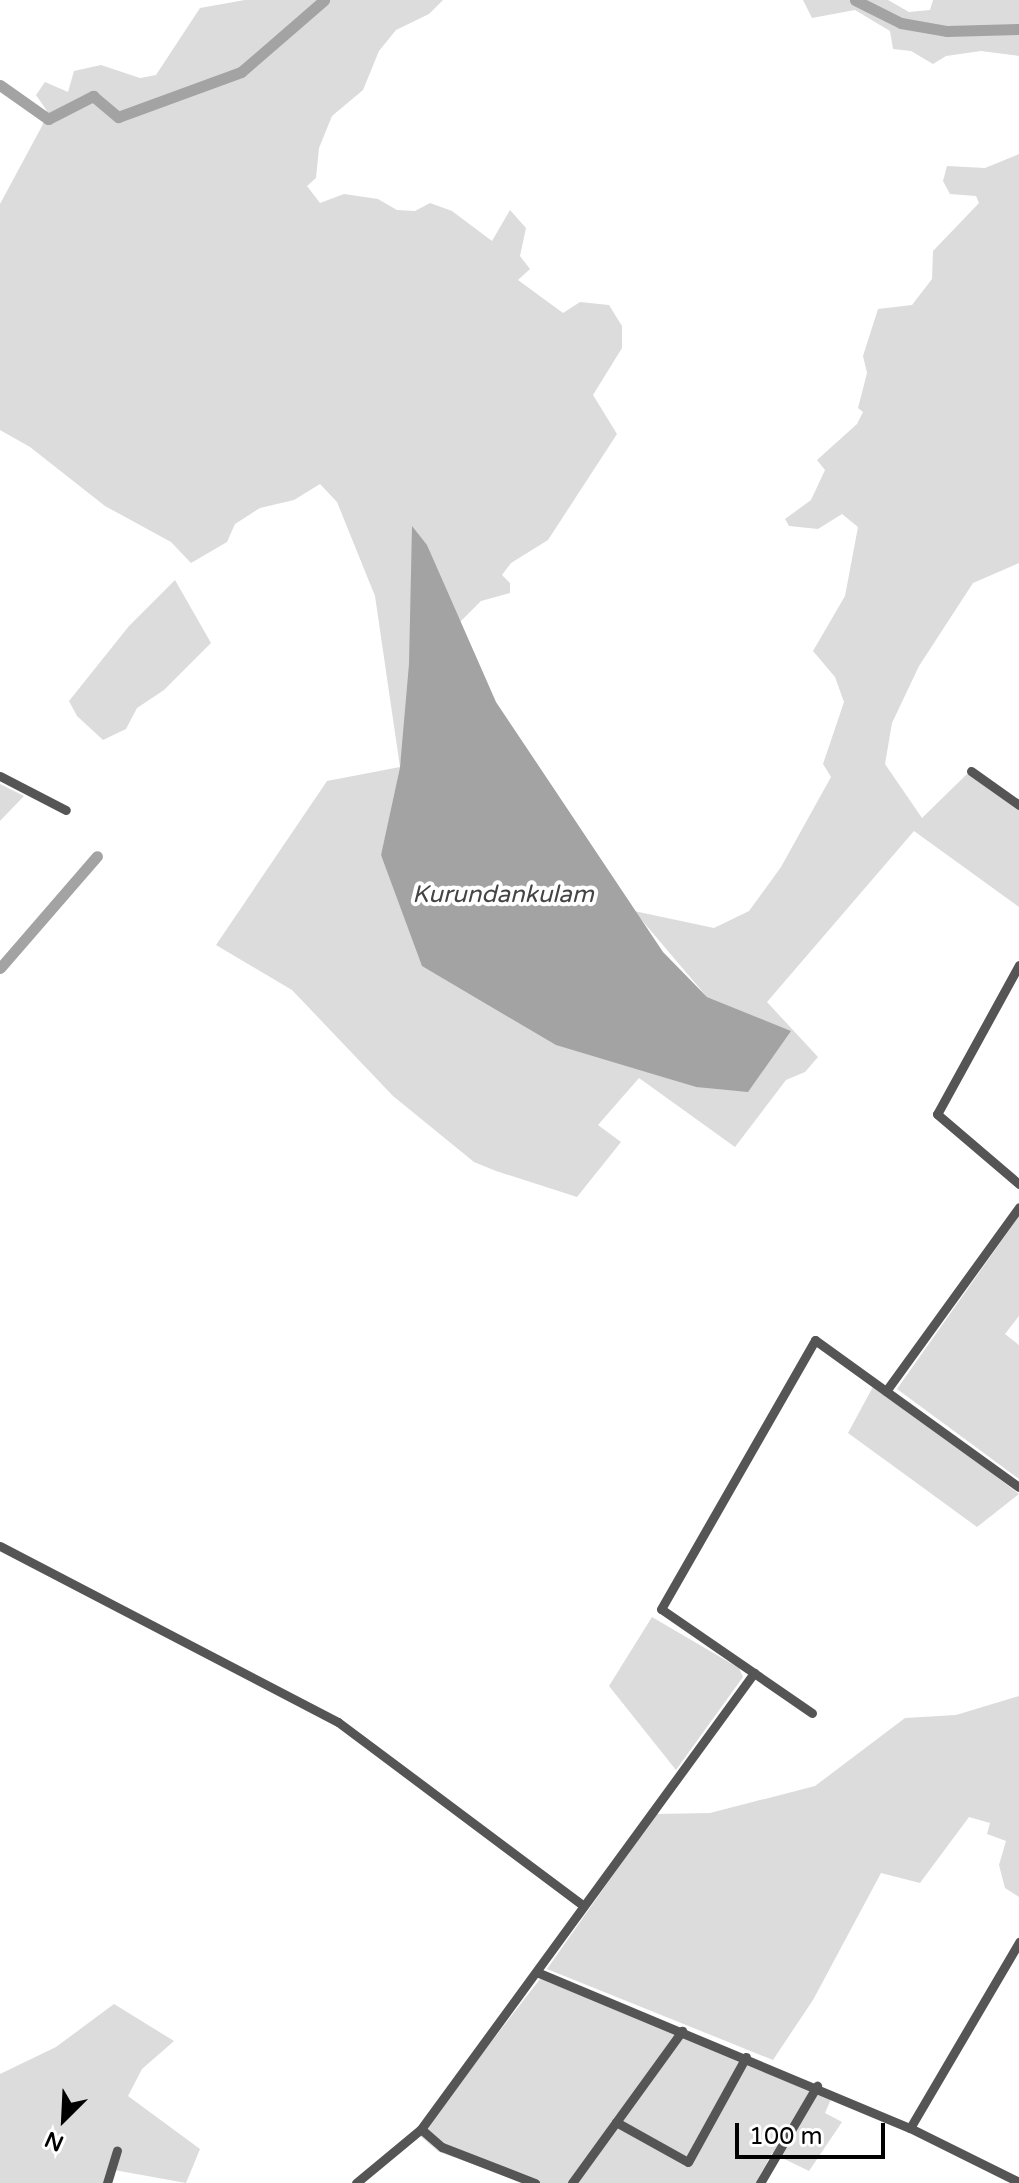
<!DOCTYPE html>
<html>
<head>
<meta charset="utf-8">
<style>
	body { margin:0 }
	#map { position:relative; width:1019px; height:2183px; overflow:hidden; background:#fff; font-family:"Varela Round",sans-serif }
	div>[style] { position:absolute }
	.green>* { inset:0; background:#dcdcdc }
	.water>* { inset:0; background:#a3a3a3 }
	.canal>* { height:11px; margin:-5.5px; padding:0 5.5px; transform-origin:5.5px; border-radius:5.5px; background:#a3a3a3 }
	.minor>* { height:9px; margin:-4.5px; padding:0 4.5px; transform-origin:4.5px; border-radius:4.5px; background:#555 }
	span { translate:-50% -50%; white-space:nowrap; text-align:center; line-height:1.15; -webkit-text-stroke:8px #fff; paint-order:stroke }
	.water-label { font-size:24px; color:#444; font-style:italic }
	.north { position:absolute; left:24px; top:2079px; width:80px; height:80px; -webkit-text-stroke:6px #fff; paint-order:stroke; rotate:204deg; font-size:22px; font-weight:700; line-height:32px; text-align:center; color:#000 }
	.north::after { content:''; display:block; margin:auto; width:28px; height:36px; background:#000; clip-path:polygon(50% 0,100% 100%,50% 72%,0 100%) }
	.scale { position:absolute; left:735px; top:2123px; width:150px; height:36px; box-sizing:border-box; border:4px solid #000; border-top:0; padding-left:10px; font-size:24px; line-height:28px; white-space:nowrap; color:#000; -webkit-text-stroke:6px #fff; paint-order:stroke }
</style>
</head>
<body>
<div id="map">
	<div class="green">
		<div style="clip-path:polygon(245px 0,443px 0,429px 14px,396px 30px,379px 51px,363px 90px,332px 116px,319px 148px,316px 178px,307px 186px,320px 203px,344px 194px,378px 199px,397px 210px,415px 211px,430px 203px,452px 211px,492px 241px,510px 210px,526px 228px,520px 256px,530px 269px,518px 280px,563px 313px,580px 302px,609px 305px,622px 326px,622px 348px,593px 395px,617px 434px,548px 540px,511px 563px,502px 575px,510px 583px,510px 593px,481px 601px,458px 624px,427px 545px,400px 767px,381px 856px,635px 1068px,696px 1087px,790px 1031px,707px 997px,634px 911px,714px 928px,749px 911px,781px 867px,831px 777px,823px 764px,844px 702px,835px 677px,813px 651px,845px 596px,858px 527px,842px 514px,818px 529px,789px 526px,785px 519px,811px 500px,825px 470px,817px 460px,857px 424px,863px 412px,858px 408px,867px 373px,863px 356px,878px 309px,912px 305px,932px 279px,933px 251px,979px 203px,976px 196px,950px 194px,943px 181px,947px 166px,985px 168px,1019px 154px,1019px 563px,973px 583px,919px 666px,892px 723px,885px 764px,922px 818px,967px 774px,1019px 809px,1019px 907px,914px 831px,767px 1002px,818px 1057px,805px 1072px,786px 1080px,735px 1147px,639px 1078px,598px 1125px,621px 1142px,577px 1197px,496px 1171px,474px 1162px,393px 1096px,292px 990px,216px 945px,327px 781px,400px 767px,375px 596px,337px 502px,320px 484px,294px 500px,260px 508px,235px 524px,227px 542px,191px 563px,171px 542px,105px 506px,30px 447px,0 430px,0 204px,42px 126px,47px 111px,36px 95px,45px 82px,68px 92px,74px 71px,101px 65px,140px 78px,156px 75px,200px 8px)"></div>
		<div style="clip-path:polygon(803px 0,888px 0,909px 12px,930px 10px,933px 0,1019px 0,1019px 56px,981px 51px,946px 56px,933px 64px,911px 51px,893px 49px,890px 31px,855px 10px,812px 18px)"></div>
		<div style="clip-path:polygon(175px 580px,211px 643px,164px 690px,137px 708px,126px 729px,103px 740px,77px 716px,69px 701px,129px 626px)"></div>
		<div style="clip-path:polygon(0 784px,24px 796px,0 821px)"></div>
		<div style="clip-path:polygon(1019px 1216px,1019px 1316px,1005px 1334px,1019px 1345px,1019px 1479px,897px 1389px)"></div>
		<div style="clip-path:polygon(875px 1383px,1019px 1494px,977px 1527px,848px 1433px)"></div>
		<div style="clip-path:polygon(652px 1617px,739px 1668px,743px 1677px,676px 1770px,609px 1686px)"></div>
		<div style="clip-path:polygon(1019px 1696px,1019px 1897px,1005px 1888px,999px 1865px,1006px 1841px,987px 1834px,990px 1823px,969px 1817px,920px 1883px,881px 1873px,813px 2000px,773px 2060px,547px 1969px,656px 1814px,710px 1813px,815px 1786px,905px 1718px,956px 1715px)"></div>
		<div style="clip-path:polygon(540px 1979px,811px 2086px,832px 2097px,825px 2113px,842px 2122px,809px 2171px,772px 2153px,756px 2183px,527px 2183px,439px 2152px,419px 2135px)"></div>
		<div style="clip-path:polygon(114px 2004px,174px 2041px,142px 2069px,128px 2096px,200px 2149px,186px 2183px,114px 2170px,104px 2183px,0 2183px,0 2074px,56px 2047px)"></div>
	</div>
	<div class="water">
		<div style="clip-path:polygon(412px 526px,427px 545px,496px 702px,663px 952px,707px 997px,791px 1031px,748px 1092px,696px 1087px,556px 1045px,422px 966px,381px 855px,400px 767px,409px 664px)"></div>
	</div>
	<div class="canal">
		<div style="left:855px;top:0;width:51px;rotate:26.6deg"></div>
		<div style="left:901px;top:23px;width:47px;rotate:9.9deg"></div>
		<div style="left:947px;top:31px;width:72px;rotate:-1.6deg"></div>
		<div style="left:0;top:85px;width:59px;rotate:35.3deg"></div>
		<div style="left:48px;top:119px;width:51px;rotate:-27.1deg"></div>
		<div style="left:93px;top:96px;width:33px;rotate:40deg"></div>
		<div style="left:118px;top:117px;width:131px;rotate:-20.1deg"></div>
		<div style="left:241px;top:72px;width:110px;rotate:-40.9deg"></div>
		<div style="left:0;top:968px;width:148px;rotate:-49.1deg"></div>
	</div>
	<div class="minor">
		<div style="left:971px;top:771px;width:59px;rotate:35.3deg"></div>
		<div style="left:0;top:776px;width:74px;rotate:27.3deg"></div>
		<div style="left:1019px;top:965px;width:170px;rotate:118.8deg"></div>
		<div style="left:937px;top:1114px;width:108px;rotate:40.5deg"></div>
		<div style="left:886px;top:1391px;width:227px;rotate:-54.1deg"></div>
		<div style="left:0;top:1546px;width:381px;rotate:27.5deg"></div>
		<div style="left:338px;top:1722px;width:306px;rotate:36.8deg"></div>
		<div style="left:812px;top:1713px;width:183px;rotate:-145.4deg"></div>
		<div style="left:661px;top:1609px;width:310px;rotate:-60.2deg"></div>
		<div style="left:815px;top:1340px;width:251px;rotate:35.8deg"></div>
		<div style="left:539px;top:1973px;width:402px;rotate:22.7deg"></div>
		<div style="left:910px;top:2128px;width:216px;rotate:-59.6deg"></div>
		<div style="left:616px;top:2122px;width:82px;rotate:29.1deg"></div>
		<div style="left:688px;top:2162px;width:120px;rotate:-61.1deg"></div>
		<div style="left:910px;top:2128px;width:122px;rotate:26.4deg"></div>
		<div style="left:421px;top:2129px;width:28px;rotate:41deg"></div>
		<div style="left:442px;top:2147px;width:100px;rotate:21.2deg"></div>
		<div style="left:107px;top:2183px;width:34px;rotate:-73deg"></div>
		<div style="left:356px;top:2183px;width:85px;rotate:-39.7deg"></div>
		<div style="left:421px;top:2129px;width:565px;rotate:-53.86deg"></div>
		<div style="left:572px;top:2183px;width:188px;rotate:-54.1deg"></div>
		<div style="left:760px;top:2183px;width:113px;rotate:-59.6deg"></div>
	</div>
	<div class="water-label">
		<span style="left:503px;top:895px">Kurundankulam</span>
	</div>
	<div class="north">N</div>
	<div class="scale">100 m</div>
</div>
</body>
</html>
